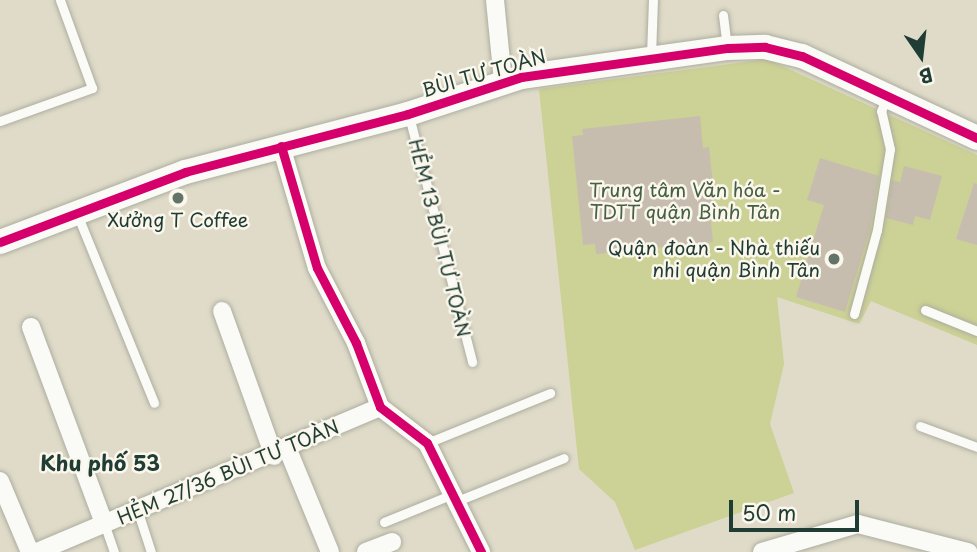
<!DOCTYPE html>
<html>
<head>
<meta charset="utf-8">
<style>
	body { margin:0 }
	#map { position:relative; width:977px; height:552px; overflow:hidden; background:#dfdbc8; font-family:"Playpen Sans",sans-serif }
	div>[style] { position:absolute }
	.green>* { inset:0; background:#ccd195 }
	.building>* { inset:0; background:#c7bdaf }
	.roads { filter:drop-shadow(0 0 2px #adada0) drop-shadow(0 0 2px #adada0) }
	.lane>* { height:9px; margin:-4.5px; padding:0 4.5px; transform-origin:4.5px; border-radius:4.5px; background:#fafaf7 }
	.street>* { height:18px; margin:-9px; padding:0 9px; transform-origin:9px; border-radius:9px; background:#fafaf7 }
	.secondary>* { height:24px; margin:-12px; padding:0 12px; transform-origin:12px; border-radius:12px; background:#fafaf7 }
	.cycleway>* { height:9px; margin:-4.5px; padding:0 4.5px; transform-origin:4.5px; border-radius:4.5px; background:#d6006c }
	.dots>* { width:19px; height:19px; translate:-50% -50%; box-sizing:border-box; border:4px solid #fbf7ec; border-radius:50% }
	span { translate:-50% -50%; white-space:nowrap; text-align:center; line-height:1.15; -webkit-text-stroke:5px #fbf7ec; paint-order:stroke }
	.street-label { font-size:19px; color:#1f3d34 }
	.park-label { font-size:19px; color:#466042 }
	.poi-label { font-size:19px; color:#1f3d34 }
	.right { translate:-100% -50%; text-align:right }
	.neighbourhood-label { font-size:21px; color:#1f3d34; font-weight:700 }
	.north { position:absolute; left:886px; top:21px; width:70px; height:70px; -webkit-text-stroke:5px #fbf7ec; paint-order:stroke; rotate:166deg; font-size:19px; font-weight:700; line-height:28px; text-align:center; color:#1f3d34 }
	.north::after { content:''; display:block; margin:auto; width:24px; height:32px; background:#1f3d34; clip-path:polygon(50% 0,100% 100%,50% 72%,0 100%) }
	.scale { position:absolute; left:729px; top:500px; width:130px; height:32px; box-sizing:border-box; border:4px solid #1f3d34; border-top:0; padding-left:9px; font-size:21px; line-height:24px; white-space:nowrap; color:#1f3d34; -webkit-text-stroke:5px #fbf7ec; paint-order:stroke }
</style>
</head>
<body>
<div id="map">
	<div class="green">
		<div style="clip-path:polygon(767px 59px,977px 155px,977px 345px,871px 301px,859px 324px,777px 297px,784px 364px,770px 424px,794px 493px,635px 550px,615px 502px,579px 469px,539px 89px)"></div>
	</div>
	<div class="building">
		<div style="clip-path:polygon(700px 116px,703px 148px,709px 147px,716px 212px,710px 212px,713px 242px,596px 254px,595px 244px,583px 245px,572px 136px,583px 135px,582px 129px)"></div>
		<div style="clip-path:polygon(820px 158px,879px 176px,870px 229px,845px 312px,796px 297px,824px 205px,807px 200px)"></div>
		<div style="clip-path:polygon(904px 166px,942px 176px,930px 220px,915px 216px,913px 225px,886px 218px,892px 180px,900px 182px)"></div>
		<div style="clip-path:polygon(974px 183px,977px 184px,977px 245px,956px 239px)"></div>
	</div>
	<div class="roads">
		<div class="lane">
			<div style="left:723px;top:15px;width:31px;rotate:83deg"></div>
			<div style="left:651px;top:56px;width:56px;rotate:-88deg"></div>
			<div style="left:409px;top:116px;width:254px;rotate:75.6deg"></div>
			<div style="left:0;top:121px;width:98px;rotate:-19.7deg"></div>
			<div style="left:92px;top:88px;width:94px;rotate:-110deg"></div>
			<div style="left:77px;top:214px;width:204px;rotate:67.8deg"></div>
			<div style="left:925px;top:310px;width:56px;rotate:22deg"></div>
			<div style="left:854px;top:314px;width:87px;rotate:-74.7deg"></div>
			<div style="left:877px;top:230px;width:82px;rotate:-80.9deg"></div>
			<div style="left:890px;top:149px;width:39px;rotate:-103deg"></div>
			<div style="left:881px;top:111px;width:13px;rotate:-67deg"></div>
			<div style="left:920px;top:426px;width:61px;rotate:20.2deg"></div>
			<div style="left:427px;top:443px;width:133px;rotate:-22.1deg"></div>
			<div style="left:457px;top:501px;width:115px;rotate:-21.9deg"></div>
			<div style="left:137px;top:509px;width:45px;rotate:72deg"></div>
			<div style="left:384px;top:522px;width:74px;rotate:-22.1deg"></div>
			<div style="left:104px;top:523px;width:31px;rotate:71deg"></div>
		</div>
		<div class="street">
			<div style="left:495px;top:0;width:82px;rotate:84.4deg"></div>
			<div style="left:281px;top:146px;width:127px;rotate:73.6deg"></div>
			<div style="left:317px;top:268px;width:85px;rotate:62.5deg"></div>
			<div style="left:356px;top:343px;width:68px;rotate:69.4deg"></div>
			<div style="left:380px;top:407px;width:59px;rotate:37.5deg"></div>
			<div style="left:427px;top:443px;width:122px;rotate:63.6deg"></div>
			<div style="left:222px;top:311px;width:154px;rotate:70.3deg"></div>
			<div style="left:31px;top:327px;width:209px;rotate:69.6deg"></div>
			<div style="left:288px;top:450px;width:110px;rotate:67.6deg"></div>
			<div style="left:0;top:481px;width:77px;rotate:67.1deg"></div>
			<div style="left:37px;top:552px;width:372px;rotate:-22.9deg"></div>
			<div style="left:366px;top:552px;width:28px;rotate:-21deg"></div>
			<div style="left:762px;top:552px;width:100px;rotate:-16.3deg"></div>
			<div style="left:858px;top:524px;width:114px;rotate:14.3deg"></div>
		</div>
		<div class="secondary">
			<div style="left:0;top:242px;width:198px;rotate:-20.7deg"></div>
			<div style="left:185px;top:172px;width:230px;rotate:-14.6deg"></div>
			<div style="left:408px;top:114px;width:119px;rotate:-18.1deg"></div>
			<div style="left:521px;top:77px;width:209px;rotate:-8deg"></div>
			<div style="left:728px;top:48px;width:37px;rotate:-2deg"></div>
			<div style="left:765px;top:47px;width:38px;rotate:14deg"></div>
			<div style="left:802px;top:56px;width:193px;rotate:25.1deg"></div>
		</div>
	</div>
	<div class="cycleway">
		<div style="left:281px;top:146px;width:127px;rotate:73.6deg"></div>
		<div style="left:317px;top:268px;width:85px;rotate:62.5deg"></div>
		<div style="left:356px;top:343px;width:68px;rotate:69.4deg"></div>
		<div style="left:380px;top:407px;width:59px;rotate:37.5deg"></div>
		<div style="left:427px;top:443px;width:122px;rotate:63.6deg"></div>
		<div style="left:0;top:242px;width:198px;rotate:-20.7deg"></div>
		<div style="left:185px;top:172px;width:230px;rotate:-14.6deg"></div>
		<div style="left:408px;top:114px;width:119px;rotate:-18.1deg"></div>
		<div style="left:521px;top:77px;width:209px;rotate:-8deg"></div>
		<div style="left:728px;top:48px;width:37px;rotate:-2deg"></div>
		<div style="left:765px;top:47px;width:38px;rotate:14deg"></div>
		<div style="left:802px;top:56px;width:193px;rotate:25.1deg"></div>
	</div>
	<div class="dots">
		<div style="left:178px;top:198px;background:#627468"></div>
		<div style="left:834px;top:259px;background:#627468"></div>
	</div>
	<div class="street-label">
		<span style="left:484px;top:73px;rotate:-16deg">BÙI TƯ TOÀN</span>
		<span style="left:440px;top:238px;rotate:76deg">HẺM 13 BÙI TƯ TOÀN</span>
		<span style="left:228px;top:472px;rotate:-23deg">HẺM 27/36 BÙI TƯ TOÀN</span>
	</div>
	<div class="park-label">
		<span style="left:685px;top:201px">Trung tâm Văn hóa -<br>TDTT quận Bình Tân</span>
	</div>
	<div class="poi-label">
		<span style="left:178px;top:220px">Xưởng T Coffee</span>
		<span class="right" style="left:820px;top:259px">Quận đoàn - Nhà thiếu<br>nhi quận Bình Tân</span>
	</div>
	<div class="neighbourhood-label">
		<span style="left:100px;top:462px">Khu phố 53</span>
	</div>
	<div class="north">B</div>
	<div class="scale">50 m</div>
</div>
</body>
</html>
